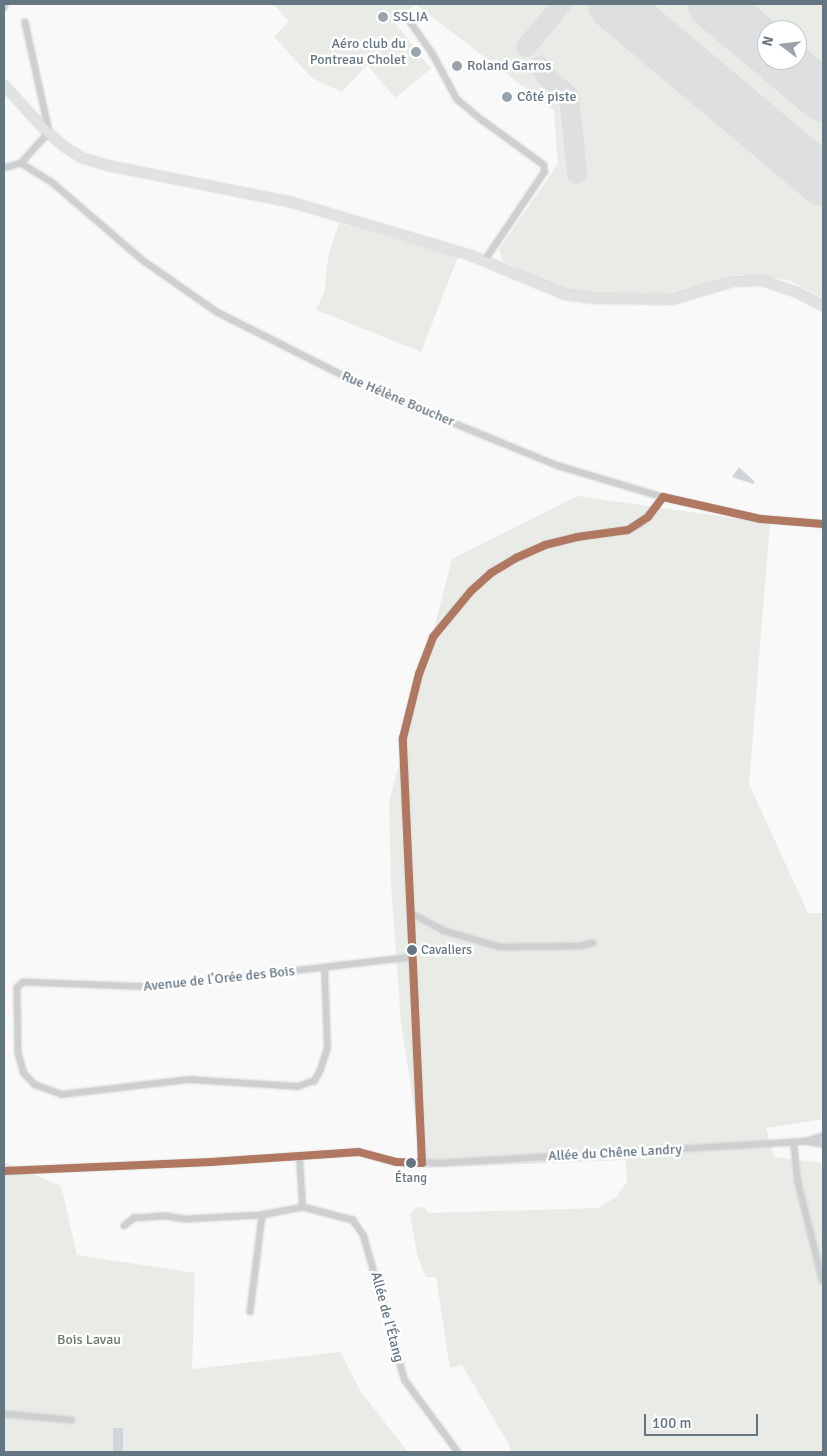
<!DOCTYPE html>
<html>
<head>
<meta charset="utf-8">
<style>
	body { margin:0 }
	#map { position:relative; width:827px; height:1456px; overflow:hidden; background:#f9f9f9; font-family:Signika,sans-serif }
	div>[style] { position:absolute }
	.green>* { inset:0; background:#e8ebe6 }
	.water>* { inset:0; background:#ced6d9; transform-origin:0 0 }
	.taxiway>* { height:20px; margin:-10px; padding:0 10px; transform-origin:10px; border-radius:10px; background:#dedfe0 }
	.runway>* { height:51px; margin:-25.5px; padding:0 25.5px; transform-origin:25.5px; border-radius:25.5px; background:#dedfe0 }
	.roads { filter:drop-shadow(0 0 1px #d5d6d7) drop-shadow(0 0 1px #d5d6d7) }
	.street>* { height:5.5px; margin:-2.75px; padding:0 2.75px; transform-origin:2.75px; border-radius:2.75px; background:#cecfd0 }
	.secondary>* { height:9px; margin:-4.5px; padding:0 4.5px; transform-origin:4.5px; border-radius:4.5px; background:#e1e2e2 }
	.bus-1>* { height:8px; margin:-4px; padding:0 4px; transform-origin:4px; border-radius:4px; background:#b07761 }
	.dots>* { width:14px; height:14px; translate:-50% -50%; box-sizing:border-box; border:2px solid #fff; border-radius:50% }
	span { translate:-50% -50%; white-space:nowrap; text-align:center; line-height:1.15; -webkit-text-stroke:5px #fff; paint-order:stroke }
	.bus-label { font-size:13px; color:#657683 }
	.left { translate:0 -50%; text-align:left }
	.poi-label { font-size:14px; color:#657683 }
	.right { translate:-100% -50%; text-align:right }
	.street-label { font-size:14px; color:#657683 }
	.park-label { font-size:14px; color:#687a64 }
	.frame { position:absolute; inset:0; border:5px solid #657683; pointer-events:none }
	.north { position:absolute; left:757px; top:20px; width:50px; height:50px; box-sizing:border-box; background:#fff; border:1px solid #c1c8cd; border-radius:50%; rotate:285deg; font-size:14px; font-weight:700; line-height:20px; text-align:center; color:#657683 }
	.north::after { content:''; display:block; margin:auto; width:18px; height:22px; background:#99a4ac; clip-path:polygon(50% 0,100% 100%,50% 72%,0 100%) }
	.scale { position:absolute; left:644px; top:1414px; width:114px; height:22px; box-sizing:border-box; border:2px solid #657683; border-top:0; padding-left:6px; font-size:15px; line-height:18px; white-space:nowrap; color:#657683; -webkit-text-stroke:4px #fff; paint-order:stroke }
</style>
</head>
<body>
<div id="map">
	<div class="green">
		<div style="clip-path:polygon(evenodd,273px 4px,823px 4px,823px 298px,789px 280px,736px 274px,677px 294px,573px 293px,549px 285px,503px 261px,499px 249px,558px 164px,554px 110px,415px 4px,396px 24px,431px 69px,395px 98px,367px 65px,342px 92px,312px 78px,274px 37px,289px 21px,273px 4px,767px 30px,797px 30px,797px 60px,767px 60px,767px 30px)"></div>
		<div style="clip-path:polygon(339px 223px,458px 257px,421px 352px,316px 310px,324px 293px,329px 252px)"></div>
		<div style="clip-path:polygon(577px 496px,770px 523px,749px 784px,808px 913px,823px 913px,823px 1119px,766px 1128px,774px 1157px,823px 1163px,823px 1452px,511px 1452px,510px 1446px,462px 1365px,450px 1368px,436px 1277px,426px 1277px,418px 1258px,410px 1214px,414px 1209px,419px 1207px,425px 1208px,428px 1213px,598px 1208px,616px 1197px,627px 1182px,626px 1160px,423px 1168px,401px 1022px,391px 883px,389px 802px,452px 559px)"></div>
		<div style="clip-path:polygon(4px 1162px,61px 1186px,77px 1255px,195px 1273px,192px 1369px,340px 1352px,361px 1392px,408px 1452px,4px 1452px)"></div>
	</div>
	<div class="water">
		<div style="clip-path:polygon(739px 467px,755px 482px,753px 484px,732px 477px)"></div>
		<div style="left:113px;top:1428px;width:10px;height:24px"></div>
	</div>
	<div class="taxiway">
		<div style="left:526px;top:47px;width:56px;rotate:-50.1deg"></div>
		<div style="left:540px;top:66px;width:13px;rotate:58deg"></div>
		<div style="left:547px;top:77px;width:29px;rotate:41deg"></div>
		<div style="left:569px;top:96px;width:78px;rotate:84.1deg"></div>
	</div>
	<div class="runway">
		<div style="left:613px;top:4px;width:274px;rotate:40deg"></div>
		<div style="left:713px;top:4px;width:70px;rotate:39.8deg"></div>
		<div style="left:780px;top:60px;width:56px;rotate:39.9deg"></div>
	</div>
	<div class="roads">
		<div class="street">
			<div style="left:4px;top:8px;width:4px;rotate:-76deg"></div>
			<div style="left:409px;top:20px;width:42px;rotate:54.8deg"></div>
			<div style="left:433px;top:54px;width:51px;rotate:61.9deg"></div>
			<div style="left:457px;top:99px;width:31px;rotate:40deg"></div>
			<div style="left:481px;top:119px;width:78px;rotate:36.1deg"></div>
			<div style="left:544px;top:165px;width:7px;rotate:82deg"></div>
			<div style="left:545px;top:172px;width:107px;rotate:124deg"></div>
			<div style="left:21px;top:163px;width:36px;rotate:32deg"></div>
			<div style="left:52px;top:182px;width:121px;rotate:40.7deg"></div>
			<div style="left:144px;top:261px;width:89px;rotate:34.9deg"></div>
			<div style="left:217px;top:312px;width:167px;rotate:26.7deg"></div>
			<div style="left:366px;top:387px;width:209px;rotate:22.3deg"></div>
			<div style="left:559px;top:466px;width:109px;rotate:16.6deg"></div>
			<div style="left:663px;top:497px;width:100px;rotate:12.7deg"></div>
			<div style="left:761px;top:519px;width:62px;rotate:4.6deg"></div>
			<div style="left:4px;top:168px;width:18px;rotate:-16deg"></div>
			<div style="left:21px;top:163px;width:42px;rotate:-47.9deg"></div>
			<div style="left:49px;top:132px;width:112px;rotate:-102.4deg"></div>
			<div style="left:411px;top:913px;width:38px;rotate:28deg"></div>
			<div style="left:445px;top:931px;width:57px;rotate:16.2deg"></div>
			<div style="left:500px;top:947px;width:80px;rotate:-0.7deg"></div>
			<div style="left:580px;top:946px;width:13px;rotate:-13deg"></div>
			<div style="left:325px;top:968px;width:80px;rotate:87.9deg"></div>
			<div style="left:328px;top:1048px;width:23px;rotate:108deg"></div>
			<div style="left:321px;top:1070px;width:13px;rotate:119deg"></div>
			<div style="left:315px;top:1081px;width:18px;rotate:161deg"></div>
			<div style="left:298px;top:1087px;width:109px;rotate:-176.3deg"></div>
			<div style="left:189px;top:1080px;width:128px;rotate:173.3deg"></div>
			<div style="left:62px;top:1095px;width:29px;rotate:-160deg"></div>
			<div style="left:35px;top:1085px;width:16px;rotate:-135deg"></div>
			<div style="left:24px;top:1074px;width:22px;rotate:-106deg"></div>
			<div style="left:18px;top:1053px;width:65px;rotate:-90.9deg"></div>
			<div style="left:17px;top:988px;width:8px;rotate:-45deg"></div>
			<div style="left:23px;top:982px;width:132px;rotate:2.2deg"></div>
			<div style="left:155px;top:987px;width:259px;rotate:-6.7deg"></div>
			<div style="left:794px;top:1142px;width:39px;rotate:84deg"></div>
			<div style="left:798px;top:1181px;width:103px;rotate:76deg"></div>
			<div style="left:809px;top:1142px;width:14px;rotate:8deg"></div>
			<div style="left:300px;top:1156px;width:51px;rotate:86.6deg"></div>
			<div style="left:422px;top:1163px;width:425px;rotate:-92.6deg"></div>
			<div style="left:403px;top:738px;width:66px;rotate:-76deg"></div>
			<div style="left:419px;top:674px;width:40px;rotate:-69deg"></div>
			<div style="left:433px;top:637px;width:60px;rotate:-50.4deg"></div>
			<div style="left:471px;top:591px;width:27px;rotate:-42deg"></div>
			<div style="left:491px;top:573px;width:29px;rotate:-31deg"></div>
			<div style="left:516px;top:558px;width:32px;rotate:-24deg"></div>
			<div style="left:545px;top:545px;width:33px;rotate:-14deg"></div>
			<div style="left:577px;top:537px;width:51px;rotate:-7.8deg"></div>
			<div style="left:628px;top:530px;width:13px;rotate:-27deg"></div>
			<div style="left:640px;top:524px;width:11px;rotate:-41deg"></div>
			<div style="left:648px;top:517px;width:25px;rotate:-53deg"></div>
			<div style="left:4px;top:1171px;width:207px;rotate:-2.5deg"></div>
			<div style="left:211px;top:1162px;width:148px;rotate:-3.9deg"></div>
			<div style="left:359px;top:1152px;width:38px;rotate:15deg"></div>
			<div style="left:396px;top:1162px;width:45px;rotate:1.3deg"></div>
			<div style="left:441px;top:1163px;width:367px;rotate:-3.4deg"></div>
			<div style="left:807px;top:1141px;width:17px;rotate:-17deg"></div>
			<div style="left:124px;top:1226px;width:13px;rotate:-39deg"></div>
			<div style="left:134px;top:1218px;width:32px;rotate:-4deg"></div>
			<div style="left:166px;top:1216px;width:19px;rotate:9deg"></div>
			<div style="left:185px;top:1219px;width:77px;rotate:-3deg"></div>
			<div style="left:262px;top:1215px;width:42px;rotate:-11deg"></div>
			<div style="left:303px;top:1207px;width:52px;rotate:14.6deg"></div>
			<div style="left:353px;top:1220px;width:19px;rotate:55deg"></div>
			<div style="left:364px;top:1236px;width:150px;rotate:74.1deg"></div>
			<div style="left:405px;top:1380px;width:89px;rotate:53.6deg"></div>
			<div style="left:250px;top:1312px;width:98px;rotate:-82.9deg"></div>
			<div style="left:4px;top:1414px;width:68px;rotate:5deg"></div>
		</div>
		<div class="secondary">
			<div style="left:4px;top:85px;width:59px;rotate:47.7deg"></div>
			<div style="left:44px;top:129px;width:28px;rotate:41deg"></div>
			<div style="left:65px;top:147px;width:19px;rotate:32deg"></div>
			<div style="left:81px;top:157px;width:27px;rotate:17deg"></div>
			<div style="left:107px;top:165px;width:189px;rotate:11.3deg"></div>
			<div style="left:292px;top:202px;width:184px;rotate:16.5deg"></div>
			<div style="left:468px;top:254px;width:104px;rotate:22.6deg"></div>
			<div style="left:564px;top:294px;width:29px;rotate:8deg"></div>
			<div style="left:593px;top:298px;width:79px;rotate:0.7deg"></div>
			<div style="left:672px;top:299px;width:63px;rotate:-16.7deg"></div>
			<div style="left:732px;top:281px;width:30px;rotate:-2deg"></div>
			<div style="left:762px;top:280px;width:37px;rotate:19deg"></div>
			<div style="left:797px;top:292px;width:30px;rotate:28deg"></div>
		</div>
	</div>
	<div class="bus-1">
		<div style="left:663px;top:497px;width:100px;rotate:12.7deg"></div>
		<div style="left:761px;top:519px;width:62px;rotate:4.6deg"></div>
		<div style="left:422px;top:1163px;width:425px;rotate:-92.6deg"></div>
		<div style="left:403px;top:738px;width:66px;rotate:-76deg"></div>
		<div style="left:419px;top:674px;width:40px;rotate:-69deg"></div>
		<div style="left:433px;top:637px;width:60px;rotate:-50.4deg"></div>
		<div style="left:471px;top:591px;width:27px;rotate:-42deg"></div>
		<div style="left:491px;top:573px;width:29px;rotate:-31deg"></div>
		<div style="left:516px;top:558px;width:32px;rotate:-24deg"></div>
		<div style="left:545px;top:545px;width:33px;rotate:-14deg"></div>
		<div style="left:577px;top:537px;width:51px;rotate:-7.8deg"></div>
		<div style="left:628px;top:530px;width:24px;rotate:-33deg"></div>
		<div style="left:648px;top:517px;width:25px;rotate:-53deg"></div>
		<div style="left:4px;top:1171px;width:207px;rotate:-2.5deg"></div>
		<div style="left:211px;top:1162px;width:148px;rotate:-3.9deg"></div>
		<div style="left:359px;top:1152px;width:38px;rotate:15deg"></div>
		<div style="left:396px;top:1162px;width:26px;rotate:2deg"></div>
	</div>
	<div class="dots">
		<div style="left:383px;top:17px;background:#99a4ac"></div>
		<div style="left:416px;top:52px;background:#99a4ac"></div>
		<div style="left:457px;top:66px;background:#99a4ac"></div>
		<div style="left:507px;top:97px;background:#99a4ac"></div>
		<div style="left:412px;top:950px;background:#657683"></div>
		<div style="left:411px;top:1163px;background:#657683"></div>
	</div>
	<div class="bus-label">
		<span class="left" style="left:421px;top:950px">Cavaliers</span>
		<span style="left:411px;top:1178px">Étang</span>
	</div>
	<div class="poi-label">
		<span class="left" style="left:393px;top:17px">SSLIA</span>
		<span class="right" style="left:406px;top:52px">Aéro club du<br>Pontreau Cholet</span>
		<span class="left" style="left:467px;top:66px">Roland Garros</span>
		<span class="left" style="left:517px;top:97px">Côté piste</span>
	</div>
	<div class="street-label">
		<span style="left:398px;top:399px;rotate:23deg">Rue Hélène Boucher</span>
		<span style="left:219px;top:979px;rotate:-6deg">Avenue de l’Orée des Bois</span>
		<span style="left:615px;top:1153px;rotate:-3deg">Allée du Chêne Landry</span>
		<span style="left:387px;top:1317px;rotate:75deg">Allée de l’Étang</span>
	</div>
	<div class="park-label">
		<span style="left:89px;top:1340px">Bois Lavau</span>
	</div>
	<div class="frame"></div>
	<div class="north">N</div>
	<div class="scale">100 m</div>
</div>
</body>
</html>
